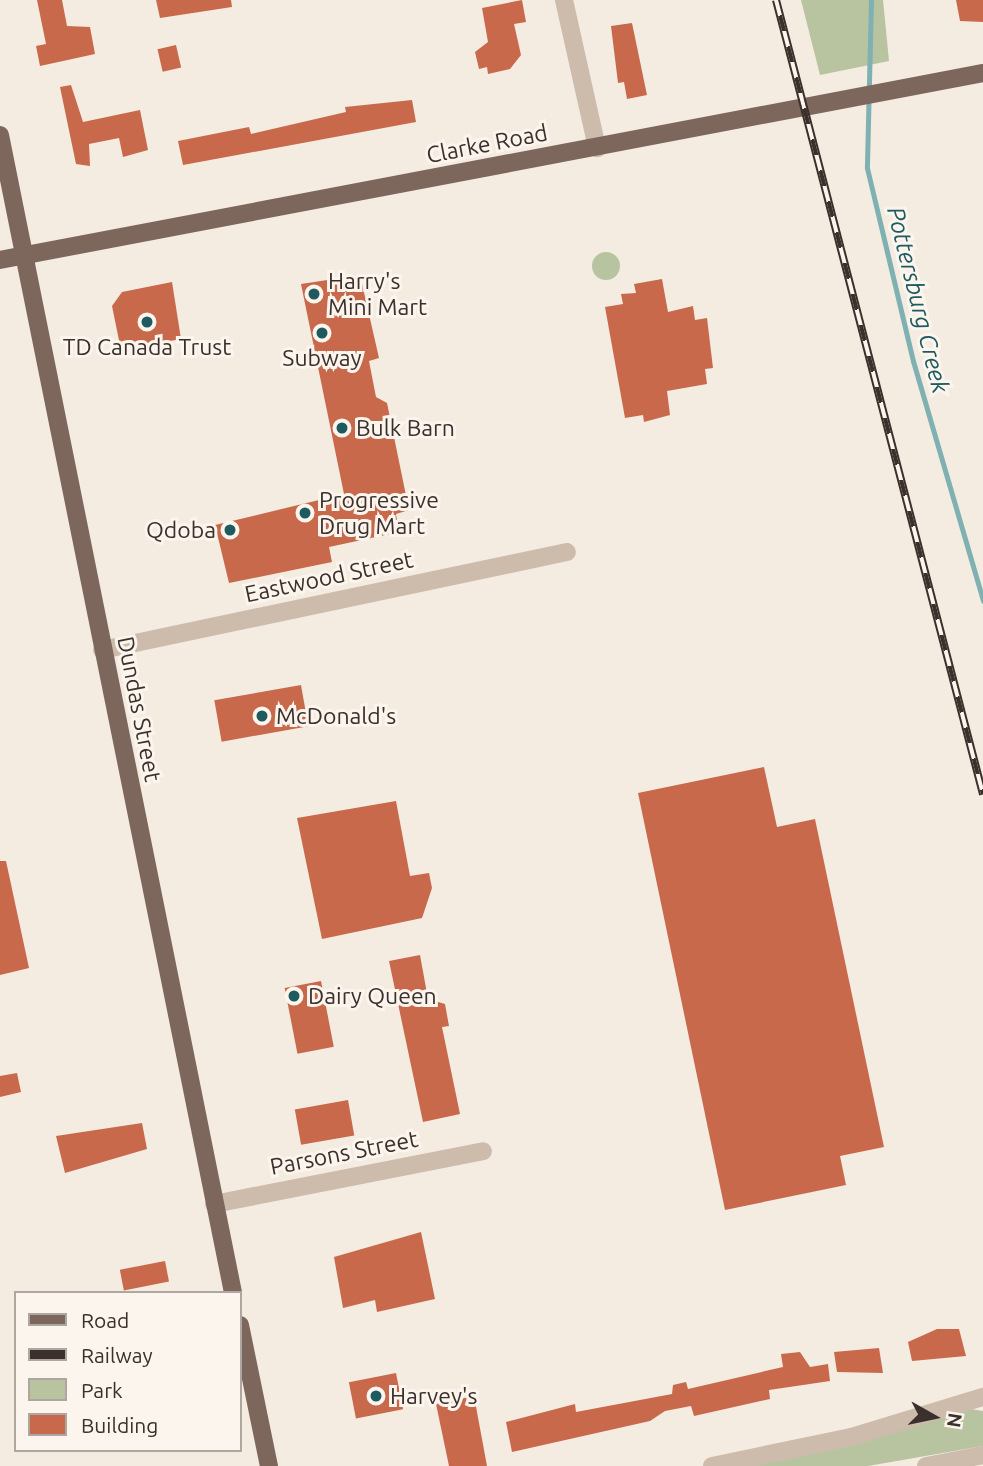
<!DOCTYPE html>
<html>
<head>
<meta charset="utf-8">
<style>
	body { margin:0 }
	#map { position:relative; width:983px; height:1466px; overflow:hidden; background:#f4ebe1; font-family:Ubuntu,sans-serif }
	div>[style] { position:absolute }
	.green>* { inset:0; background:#b8c4a0 }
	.round { border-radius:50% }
	.stream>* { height:5px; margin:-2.5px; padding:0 2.5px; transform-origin:2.5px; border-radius:2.5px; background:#7fb0b2 }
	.building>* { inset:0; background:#c8694b; transform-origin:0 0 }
	.minor>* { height:18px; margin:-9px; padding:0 9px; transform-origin:9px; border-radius:9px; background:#cdbbac }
	.major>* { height:18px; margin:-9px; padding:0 9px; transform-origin:9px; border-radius:9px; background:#7d675c }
	.rail>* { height:8px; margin-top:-4px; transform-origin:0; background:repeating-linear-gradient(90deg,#fbf5ee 0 16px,#3b302b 0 32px); box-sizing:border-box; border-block:2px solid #3b302b }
	.dots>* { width:19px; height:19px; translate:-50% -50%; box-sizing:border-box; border:4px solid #fbf5ee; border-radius:50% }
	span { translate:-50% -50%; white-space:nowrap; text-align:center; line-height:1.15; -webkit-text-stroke:6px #fbf5ee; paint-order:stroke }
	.street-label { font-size:23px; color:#3b302b }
	.poi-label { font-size:23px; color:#3b302b }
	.left { translate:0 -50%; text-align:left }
	.right { translate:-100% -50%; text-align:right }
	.water-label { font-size:24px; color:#1f5a5e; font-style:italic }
	.legend { position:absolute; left:14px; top:1291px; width:228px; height:161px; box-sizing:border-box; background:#fbf5ee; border:2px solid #aea6a0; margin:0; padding:9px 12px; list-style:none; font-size:21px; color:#3b302b }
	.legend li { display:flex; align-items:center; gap:14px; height:35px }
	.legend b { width:35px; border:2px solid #aea6a0 }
	.north { position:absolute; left:899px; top:1382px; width:70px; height:70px; -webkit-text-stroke:5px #fbf5ee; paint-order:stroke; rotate:99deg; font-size:19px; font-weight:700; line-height:28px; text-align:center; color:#3b302b }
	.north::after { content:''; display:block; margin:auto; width:24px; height:32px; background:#3b302b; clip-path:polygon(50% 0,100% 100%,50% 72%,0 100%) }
</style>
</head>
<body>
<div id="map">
	<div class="green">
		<div style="clip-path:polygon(801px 0,883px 0,889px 61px,820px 75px)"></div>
		<div class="round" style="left:592px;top:252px;width:28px;height:28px"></div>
		<div style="clip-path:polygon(971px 1409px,983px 1411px,983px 1446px,868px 1466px,752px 1466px)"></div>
	</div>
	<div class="stream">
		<div style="left:871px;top:0;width:168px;rotate:91.4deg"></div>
		<div style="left:867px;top:168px;width:198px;rotate:76.6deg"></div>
		<div style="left:913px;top:361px;width:250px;rotate:73.7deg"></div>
	</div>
	<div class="building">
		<div style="clip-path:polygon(37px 0,62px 0,67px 26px,90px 27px,95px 54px,40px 66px,36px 46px,46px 44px)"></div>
		<div style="clip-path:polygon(156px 0,231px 0,232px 7px,160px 18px)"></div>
		<div style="clip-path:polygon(522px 0,526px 22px,514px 24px,521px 55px,510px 69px,488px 74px,487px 67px,479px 69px,475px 52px,488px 42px,482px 8px)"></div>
		<div style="clip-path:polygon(956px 0,983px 0,983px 22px,960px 21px)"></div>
		<div style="clip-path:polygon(632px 23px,647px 95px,627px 99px,624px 82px,618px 83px,611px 26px)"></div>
		<div style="left:176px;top:45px;width:23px;height:19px;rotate:77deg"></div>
		<div style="clip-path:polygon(71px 85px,83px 122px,140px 110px,148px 150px,123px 157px,119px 138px,89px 144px,90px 166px,76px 164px,60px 87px)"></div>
		<div style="clip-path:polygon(412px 100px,416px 122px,183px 165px,178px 141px,249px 127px,251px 134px,346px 112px,345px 107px)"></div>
		<div style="clip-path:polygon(360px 275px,379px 358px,369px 361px,376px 397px,387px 403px,409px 510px,396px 514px,399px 532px,329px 547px,332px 562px,229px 583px,215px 525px,344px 494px,301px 284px)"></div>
		<div style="clip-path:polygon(662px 279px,668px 312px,693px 306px,695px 320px,707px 318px,713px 368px,705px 369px,707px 384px,667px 391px,670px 415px,644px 422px,643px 415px,625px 418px,605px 307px,623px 304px,621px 294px,636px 293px,634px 284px)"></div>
		<div style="clip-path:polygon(172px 282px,181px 339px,121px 350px,112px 306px,122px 292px)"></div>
		<div style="left:301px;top:685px;width:42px;height:88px;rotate:80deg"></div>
		<div style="clip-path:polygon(764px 767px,777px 827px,815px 819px,884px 1147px,840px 1156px,846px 1185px,725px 1210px,638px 793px)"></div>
		<div style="clip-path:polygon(396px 801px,410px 876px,429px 873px,432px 888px,422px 918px,322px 939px,297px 818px)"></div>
		<div style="clip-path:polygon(0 861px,6px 861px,29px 968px,0 975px)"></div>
		<div style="clip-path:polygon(420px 955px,428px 999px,445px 1004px,449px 1026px,442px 1027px,460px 1114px,423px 1122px,389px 961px)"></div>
		<div style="left:321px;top:981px;width:67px;height:37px;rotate:79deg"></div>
		<div style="clip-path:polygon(17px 1073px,21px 1092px,0 1097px,0 1076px)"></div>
		<div style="left:348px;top:1100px;width:36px;height:54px;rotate:80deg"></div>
		<div style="clip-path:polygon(142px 1123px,147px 1149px,65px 1173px,56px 1136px)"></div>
		<div style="clip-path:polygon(421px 1232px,435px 1299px,377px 1312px,375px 1300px,343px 1308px,334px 1257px)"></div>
		<div style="left:165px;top:1261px;width:21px;height:46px;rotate:79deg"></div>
		<div style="clip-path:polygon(937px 1329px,959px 1329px,966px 1356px,912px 1361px,908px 1342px)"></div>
		<div style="clip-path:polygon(879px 1348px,883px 1373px,837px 1372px,834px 1352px)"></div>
		<div style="clip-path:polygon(800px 1352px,810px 1367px,828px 1364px,830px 1381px,769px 1390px,770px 1399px,694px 1416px,691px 1406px,665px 1411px,650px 1421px,512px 1452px,506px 1422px,575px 1404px,576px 1412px,672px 1394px,673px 1385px,686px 1382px,688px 1389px,783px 1367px,781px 1354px)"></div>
		<div style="left:396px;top:1373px;width:37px;height:48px;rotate:79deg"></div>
		<div style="clip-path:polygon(474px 1396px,487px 1466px,449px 1466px,436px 1404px)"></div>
	</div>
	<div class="minor">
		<div style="left:564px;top:0;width:152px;rotate:77.4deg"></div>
		<div style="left:102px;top:650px;width:475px;rotate:-11.9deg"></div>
		<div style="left:214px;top:1204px;width:274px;rotate:-11.1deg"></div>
		<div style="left:712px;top:1466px;width:142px;rotate:-11.8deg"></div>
		<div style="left:851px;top:1437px;width:138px;rotate:-16.9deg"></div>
		<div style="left:926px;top:1466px;width:58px;rotate:-10.9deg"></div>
	</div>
	<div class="major">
		<div style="left:0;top:135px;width:1181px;rotate:78.62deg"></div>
		<div style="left:0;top:260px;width:1001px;rotate:-10.77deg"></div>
		<div style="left:240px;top:1325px;width:144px;rotate:78.4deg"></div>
	</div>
	<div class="rail">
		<div style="left:776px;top:0;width:821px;rotate:75.39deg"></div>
	</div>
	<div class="dots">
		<div style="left:314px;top:294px;background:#1f5a5e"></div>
		<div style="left:147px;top:322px;background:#1f5a5e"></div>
		<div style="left:322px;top:333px;background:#1f5a5e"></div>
		<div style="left:342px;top:428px;background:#1f5a5e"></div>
		<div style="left:305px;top:513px;background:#1f5a5e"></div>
		<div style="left:230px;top:530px;background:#1f5a5e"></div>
		<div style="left:262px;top:716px;background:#1f5a5e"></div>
		<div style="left:294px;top:996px;background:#1f5a5e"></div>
		<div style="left:376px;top:1396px;background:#1f5a5e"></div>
	</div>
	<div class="street-label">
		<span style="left:487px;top:144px;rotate:-11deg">Clarke Road</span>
		<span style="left:329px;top:577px;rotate:-12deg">Eastwood Street</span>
		<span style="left:139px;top:709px;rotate:79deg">Dundas Street</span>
		<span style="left:344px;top:1153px;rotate:-11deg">Parsons Street</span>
	</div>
	<div class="poi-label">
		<span class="left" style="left:328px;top:294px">Harry's<br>Mini Mart</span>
		<span style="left:147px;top:347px">TD Canada Trust</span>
		<span style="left:322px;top:358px">Subway</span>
		<span class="left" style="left:356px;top:428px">Bulk Barn</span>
		<span class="left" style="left:319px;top:513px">Progressive<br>Drug Mart</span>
		<span class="right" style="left:216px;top:530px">Qdoba</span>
		<span class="left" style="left:276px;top:716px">McDonald's</span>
		<span class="left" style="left:308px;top:996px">Dairy Queen</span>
		<span class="left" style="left:390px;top:1396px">Harvey's</span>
	</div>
	<div class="water-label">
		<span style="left:918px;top:300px;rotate:76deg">Pottersburg Creek</span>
	</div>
	<ul class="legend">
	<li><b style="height:9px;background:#7d675c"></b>Road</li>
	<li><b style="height:9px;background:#3b302b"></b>Railway</li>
	<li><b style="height:19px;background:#b8c4a0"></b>Park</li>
	<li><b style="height:19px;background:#c8694b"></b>Building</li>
	</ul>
	<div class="north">N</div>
</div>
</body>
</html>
